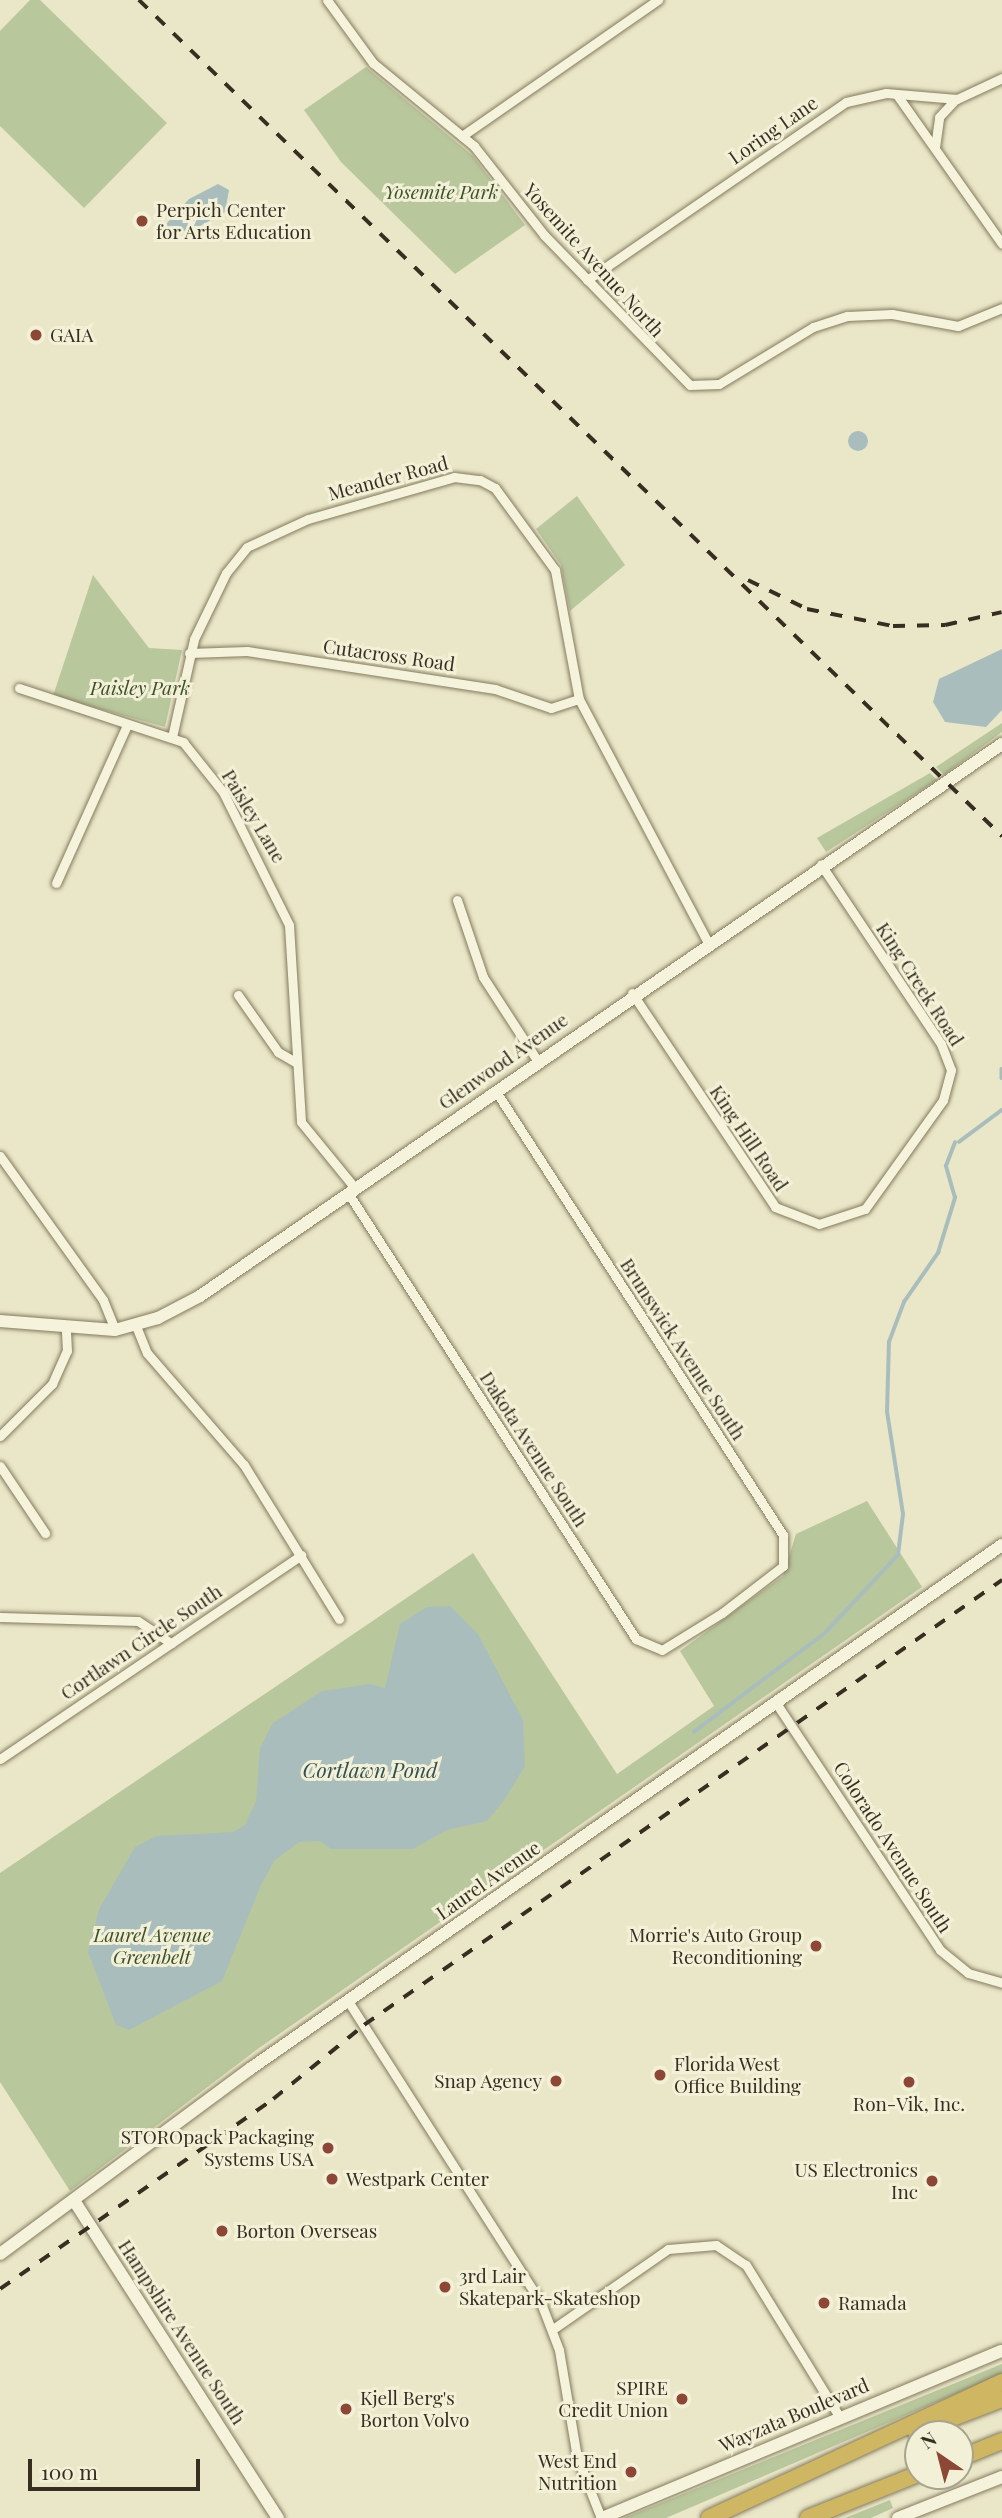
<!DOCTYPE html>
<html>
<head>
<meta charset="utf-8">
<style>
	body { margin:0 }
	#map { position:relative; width:1002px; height:2518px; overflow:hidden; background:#eae7c8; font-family:"Playfair Display",serif }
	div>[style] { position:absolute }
	.green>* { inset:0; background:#b9c79d }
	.water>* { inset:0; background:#a9bebc }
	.round { border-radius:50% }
	.stream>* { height:3.5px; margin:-1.75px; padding:0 1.75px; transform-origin:1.75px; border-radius:1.75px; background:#a9bebc }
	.roads { filter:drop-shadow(0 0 2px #847a5f) drop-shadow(0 0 2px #847a5f) }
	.street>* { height:9px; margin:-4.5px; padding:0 4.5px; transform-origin:4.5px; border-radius:4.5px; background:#f5f3db }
	.secondary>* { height:12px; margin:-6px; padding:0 6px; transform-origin:6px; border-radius:6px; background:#f5f3db }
	.highway>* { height:16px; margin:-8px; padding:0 8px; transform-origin:8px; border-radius:8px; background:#cfb663 }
	.rail>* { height:3.5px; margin-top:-1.75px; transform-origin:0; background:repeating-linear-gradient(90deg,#362f21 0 12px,transparent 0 24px) }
	.dots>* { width:19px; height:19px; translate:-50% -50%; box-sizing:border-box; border:4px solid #f2f0d7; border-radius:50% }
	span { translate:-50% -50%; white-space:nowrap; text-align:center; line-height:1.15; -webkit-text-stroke:6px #f2f0d7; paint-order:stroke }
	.street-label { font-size:19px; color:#362f21 }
	.park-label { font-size:19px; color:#3e502a; font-style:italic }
	.poi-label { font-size:19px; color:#362f21 }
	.left { translate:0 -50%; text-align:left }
	.right { translate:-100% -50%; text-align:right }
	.water-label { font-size:21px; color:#324f54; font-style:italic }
	.north { position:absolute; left:904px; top:2420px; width:70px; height:70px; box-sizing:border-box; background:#f2f0d7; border:2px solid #a7a38e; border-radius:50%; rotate:325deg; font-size:19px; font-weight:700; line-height:28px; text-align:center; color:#362f21 }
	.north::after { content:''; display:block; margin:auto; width:24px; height:32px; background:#8c4736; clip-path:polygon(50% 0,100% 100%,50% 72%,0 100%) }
	.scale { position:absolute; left:28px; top:2459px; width:172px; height:32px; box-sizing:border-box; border:4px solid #362f21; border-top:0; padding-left:9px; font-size:21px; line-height:24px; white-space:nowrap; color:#362f21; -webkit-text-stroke:5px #f2f0d7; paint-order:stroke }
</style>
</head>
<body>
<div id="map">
	<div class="green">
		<div style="clip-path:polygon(30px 0,40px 0,167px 123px,84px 208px,0 126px,0 31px)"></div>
		<div style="clip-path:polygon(366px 67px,473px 156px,525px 225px,455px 274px,341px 162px,304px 110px)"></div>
		<div style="clip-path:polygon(577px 496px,625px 565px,570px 611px,561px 565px,536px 529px)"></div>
		<div style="clip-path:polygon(93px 575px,149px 648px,182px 650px,165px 727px,53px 696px)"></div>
		<div style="clip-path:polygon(1002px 723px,1002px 732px,944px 775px,936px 767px)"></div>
		<div style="clip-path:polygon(930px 773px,937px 780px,826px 852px,817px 838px)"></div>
		<div style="clip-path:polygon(867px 1501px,922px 1587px,259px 2048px,70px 2191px,0 2082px,0 1873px,473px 1553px,617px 1774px,714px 1706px,680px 1651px,783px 1576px,796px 1534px)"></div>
		<div style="clip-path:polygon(1002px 2364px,1002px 2374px,666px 2518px,624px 2518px)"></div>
		<div style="clip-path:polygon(890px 2500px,893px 2508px,871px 2518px,845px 2518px)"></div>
	</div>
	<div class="water">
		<div style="clip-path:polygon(218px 184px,229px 190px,225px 212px,193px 230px,168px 232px,167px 223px,189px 199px)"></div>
		<div class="round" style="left:848px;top:431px;width:20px;height:20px"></div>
		<div style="clip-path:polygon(1002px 649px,1002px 710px,986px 727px,945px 722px,933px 702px,939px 679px)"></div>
		<div style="clip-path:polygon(450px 1606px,478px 1634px,523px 1720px,525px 1766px,503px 1802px,487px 1821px,447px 1830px,413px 1849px,331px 1849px,320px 1841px,299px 1842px,274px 1861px,261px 1885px,222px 1981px,129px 2030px,116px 2025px,88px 1952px,99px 1909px,135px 1847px,156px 1836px,233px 1832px,245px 1825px,256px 1801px,260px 1748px,273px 1723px,322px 1691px,370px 1684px,385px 1688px,400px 1624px,427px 1607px)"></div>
	</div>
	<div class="stream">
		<div style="left:1002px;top:1069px;width:9px;rotate:90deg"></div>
		<div style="left:959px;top:1142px;width:54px;rotate:-36.7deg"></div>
		<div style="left:694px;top:1732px;width:164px;rotate:-37.1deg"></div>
		<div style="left:825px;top:1633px;width:107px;rotate:-46.9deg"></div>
		<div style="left:898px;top:1555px;width:41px;rotate:-83deg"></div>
		<div style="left:903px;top:1514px;width:103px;rotate:-98.9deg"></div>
		<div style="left:887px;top:1412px;width:70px;rotate:-88.4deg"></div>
		<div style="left:889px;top:1342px;width:43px;rotate:-69.4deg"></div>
		<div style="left:904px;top:1302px;width:60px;rotate:-55.2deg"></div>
		<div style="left:938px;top:1253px;width:58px;rotate:-72.8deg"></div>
		<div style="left:955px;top:1198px;width:33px;rotate:-106deg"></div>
		<div style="left:946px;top:1166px;width:25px;rotate:-69deg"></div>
	</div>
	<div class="roads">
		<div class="street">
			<div style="left:327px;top:0;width:78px;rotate:53.9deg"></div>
			<div style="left:373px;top:63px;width:131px;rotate:39.4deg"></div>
			<div style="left:474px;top:146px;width:113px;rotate:51.8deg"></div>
			<div style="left:544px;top:235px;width:209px;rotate:45.8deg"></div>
			<div style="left:690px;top:385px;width:29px;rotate:-2deg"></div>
			<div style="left:719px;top:384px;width:110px;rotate:-31.2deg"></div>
			<div style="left:813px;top:327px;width:36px;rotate:-18deg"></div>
			<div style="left:847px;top:316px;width:45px;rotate:-2.5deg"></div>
			<div style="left:892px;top:314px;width:67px;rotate:10.3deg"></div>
			<div style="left:958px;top:326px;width:48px;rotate:-22.2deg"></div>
			<div style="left:897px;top:95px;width:182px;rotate:54.8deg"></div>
			<div style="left:462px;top:136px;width:239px;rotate:-34.8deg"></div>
			<div style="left:935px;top:147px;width:30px;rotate:-82deg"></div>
			<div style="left:939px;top:117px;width:25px;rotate:-47deg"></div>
			<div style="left:587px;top:280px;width:314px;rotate:-34.5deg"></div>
			<div style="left:846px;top:102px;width:41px;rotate:-12.7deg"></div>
			<div style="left:886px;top:93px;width:71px;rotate:4.8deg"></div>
			<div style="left:957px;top:99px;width:50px;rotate:-25deg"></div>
			<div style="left:189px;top:653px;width:58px;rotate:-2deg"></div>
			<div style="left:247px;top:651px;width:251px;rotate:8.7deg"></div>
			<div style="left:495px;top:689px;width:59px;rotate:18.7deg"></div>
			<div style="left:551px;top:708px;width:29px;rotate:-18deg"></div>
			<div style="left:19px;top:688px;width:173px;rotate:18.2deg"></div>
			<div style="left:183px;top:742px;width:64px;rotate:51.3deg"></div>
			<div style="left:223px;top:792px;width:148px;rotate:63.6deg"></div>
			<div style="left:289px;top:925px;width:197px;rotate:86.5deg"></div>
			<div style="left:301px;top:1122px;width:85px;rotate:50.7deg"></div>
			<div style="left:172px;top:737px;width:100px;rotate:-77.3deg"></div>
			<div style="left:194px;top:639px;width:73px;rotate:-64.1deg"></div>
			<div style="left:226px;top:573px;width:33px;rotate:-51deg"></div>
			<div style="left:247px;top:547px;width:67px;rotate:-24.7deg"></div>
			<div style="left:308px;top:519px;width:152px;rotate:-16deg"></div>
			<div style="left:454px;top:477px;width:26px;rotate:7deg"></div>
			<div style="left:480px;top:480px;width:17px;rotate:28deg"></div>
			<div style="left:495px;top:488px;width:102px;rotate:53.8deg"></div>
			<div style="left:555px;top:570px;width:131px;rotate:79.5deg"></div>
			<div style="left:579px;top:699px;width:274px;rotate:62.1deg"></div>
			<div style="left:56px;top:883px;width:173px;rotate:-65.8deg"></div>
			<div style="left:457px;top:900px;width:81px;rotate:71.3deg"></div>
			<div style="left:483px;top:977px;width:99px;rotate:57deg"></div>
			<div style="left:632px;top:993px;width:257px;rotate:56.2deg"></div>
			<div style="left:775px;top:1207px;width:47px;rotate:21.1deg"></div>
			<div style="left:819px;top:1224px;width:48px;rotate:-18.1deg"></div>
			<div style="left:865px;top:1209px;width:134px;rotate:-54.4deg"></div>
			<div style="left:943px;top:1100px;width:31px;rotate:-75deg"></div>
			<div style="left:951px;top:1070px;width:28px;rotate:-111deg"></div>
			<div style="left:941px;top:1044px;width:216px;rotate:-123.8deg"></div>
			<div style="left:238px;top:995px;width:70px;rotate:54.9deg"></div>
			<div style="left:278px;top:1052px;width:20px;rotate:30deg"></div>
			<div style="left:0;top:1156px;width:177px;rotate:54.4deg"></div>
			<div style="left:103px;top:1300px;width:32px;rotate:68deg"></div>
			<div style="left:348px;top:1193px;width:531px;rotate:57.15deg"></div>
			<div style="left:636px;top:1639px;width:28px;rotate:23deg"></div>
			<div style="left:662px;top:1650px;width:70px;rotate:-31.7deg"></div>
			<div style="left:722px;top:1613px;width:77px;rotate:-37.6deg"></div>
			<div style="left:783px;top:1566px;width:31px;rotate:-90deg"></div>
			<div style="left:783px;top:1535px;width:530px;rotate:-122.91deg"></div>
			<div style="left:136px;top:1326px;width:29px;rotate:68deg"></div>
			<div style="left:147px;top:1353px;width:148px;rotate:49.1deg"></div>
			<div style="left:244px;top:1465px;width:181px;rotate:58.3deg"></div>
			<div style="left:0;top:1436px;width:74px;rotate:-45deg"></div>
			<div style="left:52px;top:1384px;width:36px;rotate:-66deg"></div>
			<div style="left:67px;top:1351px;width:21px;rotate:-93deg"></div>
			<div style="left:0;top:1466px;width:81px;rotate:56.1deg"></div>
			<div style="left:0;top:1617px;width:138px;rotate:1.7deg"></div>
			<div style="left:138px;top:1621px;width:40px;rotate:34deg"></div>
			<div style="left:776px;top:1703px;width:296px;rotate:56.4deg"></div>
			<div style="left:940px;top:1950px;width:36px;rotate:39deg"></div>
			<div style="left:968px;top:1973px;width:35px;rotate:16deg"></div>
			<div style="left:0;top:1759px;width:364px;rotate:-34.1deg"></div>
			<div style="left:348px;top:2001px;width:358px;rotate:57.4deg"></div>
			<div style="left:541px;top:2303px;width:50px;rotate:69deg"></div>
			<div style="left:559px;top:2350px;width:109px;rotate:80.5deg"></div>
			<div style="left:577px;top:2457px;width:66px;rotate:68.5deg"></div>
			<div style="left:553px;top:2329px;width:140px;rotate:-34.8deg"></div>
			<div style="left:668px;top:2249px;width:48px;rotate:-4.8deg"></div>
			<div style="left:716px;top:2245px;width:36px;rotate:34deg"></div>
			<div style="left:746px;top:2265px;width:177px;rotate:58.4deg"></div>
		</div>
		<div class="secondary">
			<div style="left:0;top:1321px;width:115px;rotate:4.5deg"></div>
			<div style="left:115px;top:1330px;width:45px;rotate:-15.6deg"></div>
			<div style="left:158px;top:1318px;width:47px;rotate:-27.6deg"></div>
			<div style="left:200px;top:1296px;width:974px;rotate:-34.54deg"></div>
			<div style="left:75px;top:2202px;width:376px;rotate:57.3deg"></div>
			<div style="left:0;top:2254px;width:311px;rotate:-36.5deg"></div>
			<div style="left:250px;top:2069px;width:917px;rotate:-34.87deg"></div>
			<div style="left:602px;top:2518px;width:433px;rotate:-22.7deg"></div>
			<div style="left:898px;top:2518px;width:112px;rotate:-21.5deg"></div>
		</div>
		<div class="highway">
			<div style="left:916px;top:2432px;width:92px;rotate:-21deg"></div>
			<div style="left:960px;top:2458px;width:45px;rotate:-22deg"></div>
			<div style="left:709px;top:2518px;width:323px;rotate:-24.9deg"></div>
			<div style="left:808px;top:2518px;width:118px;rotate:-21.8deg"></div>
		</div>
	</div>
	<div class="rail">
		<div style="left:139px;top:0;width:1202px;rotate:44.09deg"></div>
		<div style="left:748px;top:580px;width:66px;rotate:26.2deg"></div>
		<div style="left:807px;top:609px;width:88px;rotate:11.2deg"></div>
		<div style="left:893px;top:626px;width:52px;rotate:-1.1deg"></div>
		<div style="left:945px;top:625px;width:58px;rotate:-12.8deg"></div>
		<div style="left:0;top:2289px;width:333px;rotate:-34.8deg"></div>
		<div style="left:273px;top:2099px;width:117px;rotate:-39.1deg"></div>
		<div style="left:364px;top:2025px;width:778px;rotate:-34.9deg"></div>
	</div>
	<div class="dots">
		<div style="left:142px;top:221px;background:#8c4736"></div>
		<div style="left:36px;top:335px;background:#8c4736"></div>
		<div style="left:816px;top:1946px;background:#8c4736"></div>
		<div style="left:660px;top:2075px;background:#8c4736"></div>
		<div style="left:556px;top:2081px;background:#8c4736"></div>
		<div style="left:909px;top:2082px;background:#8c4736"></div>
		<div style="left:328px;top:2148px;background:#8c4736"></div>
		<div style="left:332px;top:2179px;background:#8c4736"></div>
		<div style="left:932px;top:2181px;background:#8c4736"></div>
		<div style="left:222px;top:2231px;background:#8c4736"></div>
		<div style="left:445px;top:2287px;background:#8c4736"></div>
		<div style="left:824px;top:2303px;background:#8c4736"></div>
		<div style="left:682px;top:2399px;background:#8c4736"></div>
		<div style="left:346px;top:2409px;background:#8c4736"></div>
		<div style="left:631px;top:2472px;background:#8c4736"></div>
	</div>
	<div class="street-label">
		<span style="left:773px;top:130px;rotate:-35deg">Loring Lane</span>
		<span style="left:594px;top:260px;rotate:48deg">Yosemite Avenue North</span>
		<span style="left:388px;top:478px;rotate:-15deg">Meander Road</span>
		<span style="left:389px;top:655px;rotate:8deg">Cutacross Road</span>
		<span style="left:254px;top:816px;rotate:59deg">Paisley Lane</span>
		<span style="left:920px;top:984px;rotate:57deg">King Creek Road</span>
		<span style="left:503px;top:1061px;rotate:-35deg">Glenwood Avenue</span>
		<span style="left:749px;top:1138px;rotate:56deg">King Hill Road</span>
		<span style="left:683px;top:1349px;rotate:57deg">Brunswick Avenue South</span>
		<span style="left:534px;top:1449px;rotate:57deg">Dakota Avenue South</span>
		<span style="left:141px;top:1642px;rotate:-34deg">Cortlawn Circle South</span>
		<span style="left:893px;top:1847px;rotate:57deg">Colorado Avenue South</span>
		<span style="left:488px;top:1880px;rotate:-35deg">Laurel Avenue</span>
		<span style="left:182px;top:2332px;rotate:57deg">Hampshire Avenue South</span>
		<span style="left:794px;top:2415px;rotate:-23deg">Wayzata Boulevard</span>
	</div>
	<div class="park-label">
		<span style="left:441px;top:192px">Yosemite Park</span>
		<span style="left:140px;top:688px">Paisley Park</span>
		<span style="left:152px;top:1946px">Laurel Avenue<br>Greenbelt</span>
	</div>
	<div class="poi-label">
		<span class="left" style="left:156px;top:221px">Perpich Center<br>for Arts Education</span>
		<span class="left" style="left:50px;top:335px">GAIA</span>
		<span class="right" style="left:802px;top:1946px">Morrie's Auto Group<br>Reconditioning</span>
		<span class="left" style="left:674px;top:2075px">Florida West<br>Office Building</span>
		<span class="right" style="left:542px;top:2081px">Snap Agency</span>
		<span style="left:909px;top:2104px">Ron-Vik, Inc.</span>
		<span class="right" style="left:314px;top:2148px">STOROpack Packaging<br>Systems USA</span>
		<span class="right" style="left:918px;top:2181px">US Electronics<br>Inc</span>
		<span class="left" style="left:346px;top:2179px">Westpark Center</span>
		<span class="left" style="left:236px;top:2231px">Borton Overseas</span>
		<span class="left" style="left:459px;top:2287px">3rd Lair<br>Skatepark-Skateshop</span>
		<span class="left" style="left:838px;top:2303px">Ramada</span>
		<span class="right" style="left:668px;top:2399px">SPIRE<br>Credit Union</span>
		<span class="left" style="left:360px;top:2409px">Kjell Berg's<br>Borton Volvo</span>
		<span class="right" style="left:617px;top:2472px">West End<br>Nutrition</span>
	</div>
	<div class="water-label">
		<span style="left:370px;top:1769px">Cortlawn Pond</span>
	</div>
	<div class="north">N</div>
	<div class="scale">100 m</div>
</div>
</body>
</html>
